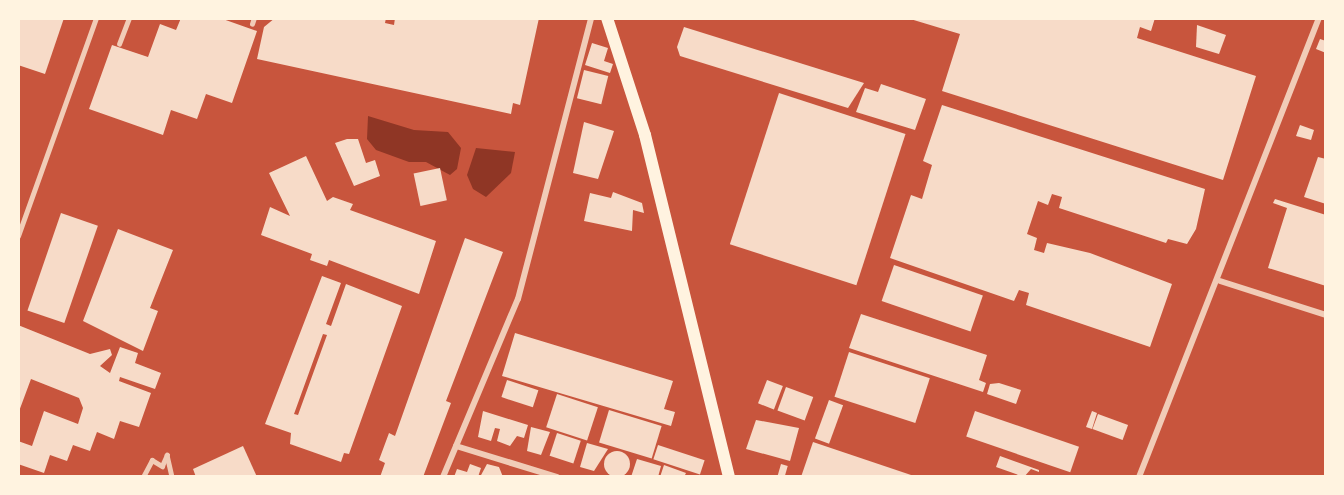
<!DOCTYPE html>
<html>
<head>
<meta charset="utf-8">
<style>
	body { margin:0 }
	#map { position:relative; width:1344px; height:495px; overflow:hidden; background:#c8553d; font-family:"Source Sans 3",sans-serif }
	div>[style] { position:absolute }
	.water>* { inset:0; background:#8f3625 }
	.building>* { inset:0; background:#f7dbc8; transform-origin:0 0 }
	.round { border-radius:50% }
	.service>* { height:4.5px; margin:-2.25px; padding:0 2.25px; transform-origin:2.25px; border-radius:2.25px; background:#f1ccb7 }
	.minor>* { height:6px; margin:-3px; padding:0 3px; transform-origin:3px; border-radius:3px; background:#f1ccb7 }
	.secondary>* { height:12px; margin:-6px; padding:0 6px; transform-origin:6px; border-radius:6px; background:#fff3e0 }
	span { translate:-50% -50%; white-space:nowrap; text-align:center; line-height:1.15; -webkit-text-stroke:4.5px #fff3e0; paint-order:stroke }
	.frame { position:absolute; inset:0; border:20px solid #fff3e0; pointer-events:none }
</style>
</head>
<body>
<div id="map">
	<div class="water">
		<div style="clip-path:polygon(368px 116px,414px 130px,448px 132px,461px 148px,457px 169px,450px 175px,426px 162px,409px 162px,376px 150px,367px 139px)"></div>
		<div style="clip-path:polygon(476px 148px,515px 152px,511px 173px,486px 197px,473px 189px,467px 175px)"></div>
	</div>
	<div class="building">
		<div style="clip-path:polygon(18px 18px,64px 18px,45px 74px,18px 65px)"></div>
		<div style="clip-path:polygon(181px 18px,220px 18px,257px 31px,232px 103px,206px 94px,197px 119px,171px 110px,163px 135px,89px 109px,112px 45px,148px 57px,160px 24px,176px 30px)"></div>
		<div style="clip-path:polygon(275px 18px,386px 18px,385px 23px,394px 25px,395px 18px,539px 18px,520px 105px,513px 103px,511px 114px,257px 59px,264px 27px)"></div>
		<div style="clip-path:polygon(907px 18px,1155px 18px,1151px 31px,1140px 27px,1137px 38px,1256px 76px,1223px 180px,942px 91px,960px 34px)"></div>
		<div style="clip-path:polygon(1197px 25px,1226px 35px,1219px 54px,1196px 47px)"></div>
		<div style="clip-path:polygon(684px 27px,864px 83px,848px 108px,680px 56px,677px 47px)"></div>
		<div style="clip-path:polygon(1320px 39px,1326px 41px,1326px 53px,1316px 49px)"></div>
		<div style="clip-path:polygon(592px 43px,608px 48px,604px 61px,613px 64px,610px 73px,585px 65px)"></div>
		<div style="left:584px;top:70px;width:25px;height:29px;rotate:14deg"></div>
		<div style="clip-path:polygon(881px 84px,926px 99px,915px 130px,856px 112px,865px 88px,878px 92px)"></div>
		<div style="left:779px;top:93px;width:133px;height:159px;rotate:18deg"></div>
		<div style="clip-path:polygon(942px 105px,1205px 189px,1196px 229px,1187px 244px,1168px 239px,1166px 243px,1059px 208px,1062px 197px,1052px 194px,1048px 205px,1038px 201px,1027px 234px,1037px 238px,1034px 250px,1044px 253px,1047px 243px,1090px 253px,1172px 284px,1150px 347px,1026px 305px,1029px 293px,1019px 290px,1014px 301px,890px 258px,911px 195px,922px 199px,932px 165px,923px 161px)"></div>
		<div style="clip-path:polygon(584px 122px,614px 131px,598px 179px,573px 173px)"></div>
		<div style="clip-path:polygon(1300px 125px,1314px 130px,1311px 140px,1296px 136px)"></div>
		<div style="clip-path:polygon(347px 139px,358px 139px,366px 163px,375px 160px,380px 176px,354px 186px,335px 143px)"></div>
		<div style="clip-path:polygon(306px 156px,327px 201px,333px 197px,353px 204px,350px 210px,436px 241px,419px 294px,329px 260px,327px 266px,310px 260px,312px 254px,261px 235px,270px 207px,290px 216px,269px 173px)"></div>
		<div style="clip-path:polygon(1318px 157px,1326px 159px,1326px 204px,1304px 197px)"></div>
		<div style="left:440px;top:168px;width:33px;height:27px;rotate:78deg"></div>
		<div style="clip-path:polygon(613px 192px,642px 203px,644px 213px,633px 210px,632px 231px,584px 221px,590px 193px,611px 198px)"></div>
		<div style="clip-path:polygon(1275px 199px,1326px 215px,1326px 286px,1268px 268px,1287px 208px,1273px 203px)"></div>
		<div style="left:61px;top:213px;width:39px;height:103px;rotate:19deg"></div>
		<div style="clip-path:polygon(118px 229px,173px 250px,150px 308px,158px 311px,143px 351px,83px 321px)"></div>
		<div style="clip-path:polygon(465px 238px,503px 252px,446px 401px,451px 403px,423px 477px,380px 477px,385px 463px,379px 460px,389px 433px,395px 436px)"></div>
		<div style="left:894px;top:265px;width:94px;height:38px;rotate:19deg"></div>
		<div style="clip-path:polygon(evenodd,322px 276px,341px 283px,326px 324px,331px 326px,346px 284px,402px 306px,349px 454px,344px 453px,341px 462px,290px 444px,291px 433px,265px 424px,322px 276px,323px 334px,327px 335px,298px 415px,294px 414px,323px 334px)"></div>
		<div style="clip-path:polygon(861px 314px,987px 355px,979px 380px,986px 383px,983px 392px,849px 348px)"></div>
		<div style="clip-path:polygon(18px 325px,90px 354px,110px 349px,112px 355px,100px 366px,110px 373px,120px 347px,138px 353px,135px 363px,161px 373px,155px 389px,120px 377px,119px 381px,151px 393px,139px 427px,120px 421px,114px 439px,97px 432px,90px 451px,73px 445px,67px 461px,50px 455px,44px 473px,18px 464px,18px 441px,32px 446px,44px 411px,78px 424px,83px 408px,79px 398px,31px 379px,18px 414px)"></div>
		<div style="clip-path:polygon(515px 333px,673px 381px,664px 409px,675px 412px,671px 426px,502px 376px)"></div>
		<div style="left:849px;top:352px;width:85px;height:47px;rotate:18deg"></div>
		<div style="left:507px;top:380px;width:33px;height:18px;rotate:18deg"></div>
		<div style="left:767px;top:380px;width:17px;height:25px;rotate:21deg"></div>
		<div style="clip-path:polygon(999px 383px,1021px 390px,1016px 404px,987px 394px,990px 384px)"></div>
		<div style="left:786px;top:387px;width:29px;height:25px;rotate:20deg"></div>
		<div style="left:557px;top:394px;width:43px;height:35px;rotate:18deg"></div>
		<div style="left:829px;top:400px;width:15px;height:41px;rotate:20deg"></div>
		<div style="left:609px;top:410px;width:55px;height:34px;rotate:17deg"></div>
		<div style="clip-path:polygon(483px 411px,528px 425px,524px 438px,517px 436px,510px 446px,497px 441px,500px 429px,495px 428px,491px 441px,478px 437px)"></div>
		<div style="left:975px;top:411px;width:110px;height:27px;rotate:19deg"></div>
		<div style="clip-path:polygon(1092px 411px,1097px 413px,1092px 429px,1086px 427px)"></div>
		<div style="left:1098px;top:414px;width:32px;height:16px;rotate:20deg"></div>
		<div style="clip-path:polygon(756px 420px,799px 428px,790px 461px,746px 449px)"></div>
		<div style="clip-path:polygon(531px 427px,550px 432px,541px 455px,527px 451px)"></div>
		<div style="left:557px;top:433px;width:25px;height:24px;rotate:18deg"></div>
		<div style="clip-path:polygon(813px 442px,917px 477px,801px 477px)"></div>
		<div style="clip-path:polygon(587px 443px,608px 449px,594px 471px,580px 467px)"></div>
		<div style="left:658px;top:445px;width:49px;height:15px;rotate:18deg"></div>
		<div style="clip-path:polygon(243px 446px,257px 477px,196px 477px,193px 469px)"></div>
		<div class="round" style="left:604px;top:451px;width:26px;height:26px"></div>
		<div style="clip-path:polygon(1000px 456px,1039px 470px,1039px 472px,1031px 469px,1024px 477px,996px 467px)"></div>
		<div style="clip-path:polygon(637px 459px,661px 466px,658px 477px,631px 477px)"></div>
		<div style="clip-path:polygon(470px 464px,481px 468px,478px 477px,454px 477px,457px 469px,467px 472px)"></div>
		<div style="clip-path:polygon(487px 464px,499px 467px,503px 477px,480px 477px)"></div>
		<div style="left:781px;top:464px;width:7px;height:12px;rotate:16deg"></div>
		<div style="clip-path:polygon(664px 465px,686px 473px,684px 477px,660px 477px)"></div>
	</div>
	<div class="service">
		<div style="left:252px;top:24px;width:6px;rotate:-72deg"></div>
		<div style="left:119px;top:44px;width:28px;rotate:-69deg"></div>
		<div style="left:18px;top:236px;width:232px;rotate:-70.3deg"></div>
		<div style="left:143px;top:477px;width:19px;rotate:-62deg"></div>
		<div style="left:152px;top:460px;width:12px;rotate:31deg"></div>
		<div style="left:162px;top:466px;width:12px;rotate:-66deg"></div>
		<div style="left:167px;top:455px;width:23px;rotate:77deg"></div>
	</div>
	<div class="minor">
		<div style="left:1220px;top:281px;width:111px;rotate:17.8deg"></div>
		<div style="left:456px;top:446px;width:106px;rotate:17.1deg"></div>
		<div style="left:443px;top:477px;width:193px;rotate:-67.2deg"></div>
		<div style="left:518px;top:299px;width:290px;rotate:-75.4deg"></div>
		<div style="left:1139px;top:477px;width:493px;rotate:-68.6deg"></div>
	</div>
	<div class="secondary">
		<div style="left:607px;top:18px;width:123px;rotate:72deg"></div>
		<div style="left:645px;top:135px;width:352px;rotate:76.2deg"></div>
	</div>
	<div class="frame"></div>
</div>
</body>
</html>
